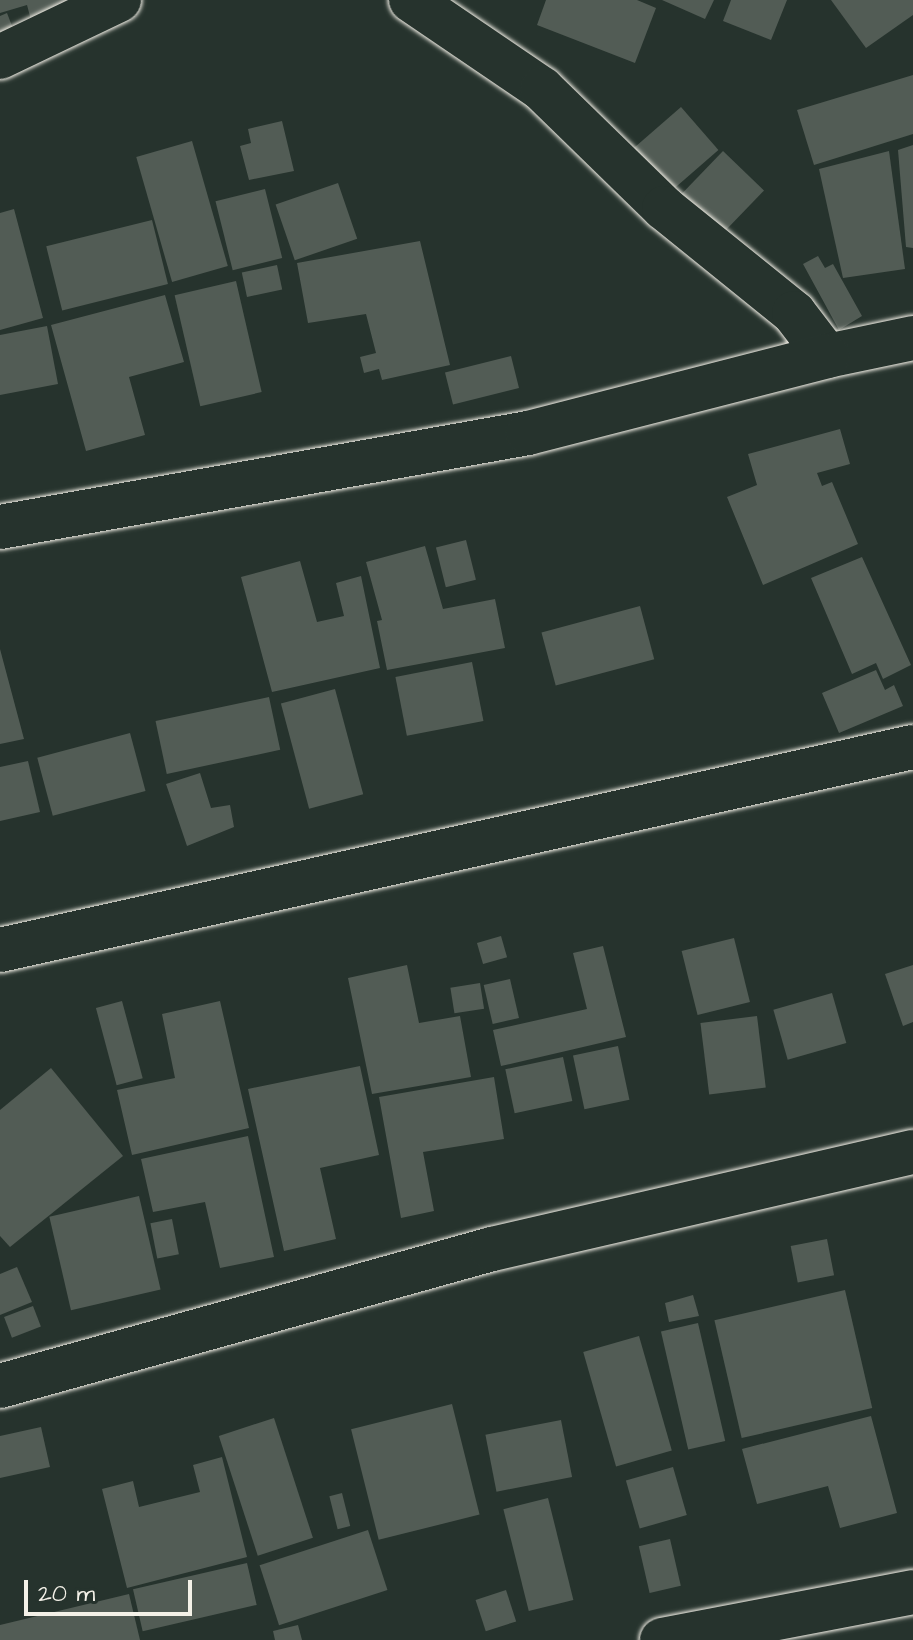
<!DOCTYPE html>
<html>
<head>
<meta charset="utf-8">
<style>
	body { margin:0 }
	#map { position:relative; width:913px; height:1640px; overflow:hidden; background:#26332d; font-family:"Architects Daughter",sans-serif }
	div>[style] { position:absolute }
	.building>* { inset:0; background:#525c55; transform-origin:0 0 }
	.roads { filter:drop-shadow(0 0 2px #f4f1e8) drop-shadow(0 0 2px #f4f1e8) }
	.minor>* { height:44px; margin:-22px; padding:0 22px; transform-origin:22px; border-radius:22px; background:#26332d }
	span { translate:-50% -50%; white-space:nowrap; text-align:center; line-height:1.15; -webkit-text-stroke:6px #26332d; paint-order:stroke }
	.scale { position:absolute; left:24px; top:1580px; width:168px; height:36px; box-sizing:border-box; border:4px solid #f4f1e8; border-top:0; padding-left:10px; font-size:24px; line-height:28px; white-space:nowrap; color:#f4f1e8; -webkit-text-stroke:6px #26332d; paint-order:stroke }
</style>
</head>
<body>
<div id="map">
	<div class="building">
		<div style="clip-path:polygon(0 0,71px 0,32px 24px,27px 5px,0 13px)"></div>
		<div style="clip-path:polygon(546px 0,637px 0,656px 8px,635px 63px,537px 25px)"></div>
		<div style="clip-path:polygon(662px 0,714px 0,705px 19px)"></div>
		<div style="clip-path:polygon(731px 0,787px 0,771px 40px,723px 21px)"></div>
		<div style="clip-path:polygon(831px 0,913px 0,913px 15px,866px 48px)"></div>
		<div style="clip-path:polygon(7px 13px,17px 39px,0 45px,0 16px)"></div>
		<div style="clip-path:polygon(913px 75px,913px 134px,814px 165px,797px 110px)"></div>
		<div style="left:681px;top:107px;width:57px;height:67px;rotate:49deg"></div>
		<div style="clip-path:polygon(282px 121px,294px 171px,249px 180px,240px 146px,251px 143px,248px 129px)"></div>
		<div style="left:192px;top:141px;width:130px;height:58px;rotate:74deg"></div>
		<div style="clip-path:polygon(913px 145px,913px 248px,906px 247px,898px 150px)"></div>
		<div style="left:723px;top:151px;width:57px;height:69px;rotate:44deg"></div>
		<div style="clip-path:polygon(889px 151px,905px 269px,843px 278px,819px 169px)"></div>
		<div style="left:338px;top:183px;width:59px;height:66px;rotate:71deg"></div>
		<div style="left:265px;top:189px;width:71px;height:51px;rotate:76deg"></div>
		<div style="clip-path:polygon(14px 209px,43px 318px,0 330px,0 213px)"></div>
		<div style="left:152px;top:220px;width:66px;height:109px;rotate:76deg"></div>
		<div style="clip-path:polygon(420px 241px,450px 365px,382px 380px,379px 369px,364px 373px,360px 357px,376px 353px,366px 314px,308px 323px,297px 263px)"></div>
		<div style="clip-path:polygon(818px 256px,825px 268px,833px 264px,862px 316px,839px 330px,803px 264px)"></div>
		<div style="left:277px;top:265px;width:25px;height:36px;rotate:78deg"></div>
		<div style="left:236px;top:281px;width:114px;height:63px;rotate:77deg"></div>
		<div style="clip-path:polygon(165px 295px,184px 362px,129px 377px,145px 435px,86px 451px,51px 325px)"></div>
		<div style="clip-path:polygon(47px 326px,58px 384px,0 395px,0 335px)"></div>
		<div style="left:511px;top:356px;width:33px;height:68px;rotate:76deg"></div>
		<div style="clip-path:polygon(840px 429px,850px 464px,817px 473px,822px 486px,832px 482px,858px 544px,763px 585px,727px 497px,757px 485px,748px 454px)"></div>
		<div style="left:466px;top:540px;width:41px;height:31px;rotate:76deg"></div>
		<div style="clip-path:polygon(425px 546px,443px 609px,495px 599px,505px 648px,387px 670px,377px 621px,382px 620px,366px 562px)"></div>
		<div style="clip-path:polygon(862px 557px,911px 665px,883px 679px,876px 663px,852px 674px,811px 578px)"></div>
		<div style="clip-path:polygon(300px 561px,317px 622px,344px 616px,336px 583px,361px 576px,380px 668px,272px 692px,241px 577px)"></div>
		<div style="left:640px;top:606px;width:55px;height:102px;rotate:75deg"></div>
		<div style="clip-path:polygon(0 649px,24px 739px,0 744px)"></div>
		<div style="left:472px;top:662px;width:60px;height:78px;rotate:79deg"></div>
		<div style="clip-path:polygon(876px 670px,885px 690px,894px 685px,903px 706px,839px 733px,822px 693px)"></div>
		<div style="left:335px;top:689px;width:109px;height:56px;rotate:75deg"></div>
		<div style="left:269px;top:697px;width:54px;height:116px;rotate:78deg"></div>
		<div style="left:130px;top:733px;width:60px;height:96px;rotate:75deg"></div>
		<div style="clip-path:polygon(28px 761px,40px 812px,0 821px,0 767px)"></div>
		<div style="clip-path:polygon(200px 773px,211px 808px,230px 805px,234px 827px,187px 846px,166px 784px)"></div>
		<div style="left:501px;top:936px;width:22px;height:25px;rotate:74deg"></div>
		<div style="left:734px;top:938px;width:66px;height:54px;rotate:76deg"></div>
		<div style="clip-path:polygon(603px 946px,626px 1037px,501px 1066px,493px 1030px,587px 1009px,573px 953px)"></div>
		<div style="clip-path:polygon(407px 965px,419px 1023px,460px 1016px,471px 1077px,372px 1094px,348px 978px)"></div>
		<div style="clip-path:polygon(913px 965px,913px 1022px,903px 1026px,885px 974px)"></div>
		<div style="left:510px;top:979px;width:40px;height:27px;rotate:77deg"></div>
		<div style="left:480px;top:983px;width:26px;height:30px;rotate:81deg"></div>
		<div style="left:832px;top:993px;width:52px;height:61px;rotate:74deg"></div>
		<div style="left:122px;top:1001px;width:80px;height:27px;rotate:75deg"></div>
		<div style="clip-path:polygon(220px 1001px,249px 1128px,132px 1155px,117px 1090px,175px 1078px,162px 1014px)"></div>
		<div style="left:757px;top:1016px;width:72px;height:57px;rotate:83deg"></div>
		<div style="left:618px;top:1046px;width:55px;height:46px;rotate:78deg"></div>
		<div style="left:563px;top:1057px;width:45px;height:59px;rotate:78deg"></div>
		<div style="clip-path:polygon(360px 1066px,379px 1155px,320px 1168px,336px 1239px,284px 1251px,248px 1089px)"></div>
		<div style="clip-path:polygon(51px 1068px,123px 1156px,10px 1247px,0 1236px,0 1110px)"></div>
		<div style="clip-path:polygon(494px 1077px,504px 1139px,423px 1152px,434px 1211px,401px 1218px,379px 1097px)"></div>
		<div style="clip-path:polygon(248px 1136px,274px 1257px,220px 1268px,205px 1202px,153px 1212px,141px 1159px)"></div>
		<div style="left:139px;top:1196px;width:96px;height:92px;rotate:77deg"></div>
		<div style="left:172px;top:1219px;width:36px;height:22px;rotate:79deg"></div>
		<div style="left:827px;top:1239px;width:37px;height:37px;rotate:79deg"></div>
		<div style="clip-path:polygon(17px 1267px,32px 1302px,0 1315px,0 1274px)"></div>
		<div style="left:845px;top:1290px;width:121px;height:134px;rotate:77deg"></div>
		<div style="clip-path:polygon(693px 1295px,699px 1316px,669px 1322px,665px 1303px)"></div>
		<div style="left:33px;top:1306px;width:22px;height:31px;rotate:69deg"></div>
		<div style="left:698px;top:1323px;width:121px;height:38px;rotate:77deg"></div>
		<div style="left:639px;top:1336px;width:119px;height:58px;rotate:74deg"></div>
		<div style="left:452px;top:1404px;width:114px;height:104px;rotate:76deg"></div>
		<div style="clip-path:polygon(871px 1416px,897px 1513px,840px 1528px,828px 1486px,757px 1504px,742px 1449px)"></div>
		<div style="left:274px;top:1418px;width:126px;height:58px;rotate:72deg"></div>
		<div style="left:561px;top:1420px;width:58px;height:77px;rotate:79deg"></div>
		<div style="clip-path:polygon(41px 1427px,50px 1467px,0 1478px,0 1436px)"></div>
		<div style="clip-path:polygon(222px 1457px,247px 1557px,127px 1588px,102px 1489px,133px 1481px,139px 1507px,200px 1492px,193px 1465px)"></div>
		<div style="left:673px;top:1467px;width:50px;height:49px;rotate:74deg"></div>
		<div style="left:342px;top:1493px;width:34px;height:13px;rotate:76deg"></div>
		<div style="left:548px;top:1498px;width:105px;height:46px;rotate:76deg"></div>
		<div style="left:368px;top:1530px;width:63px;height:114px;rotate:72deg"></div>
		<div style="left:670px;top:1539px;width:48px;height:32px;rotate:77deg"></div>
		<div style="left:247px;top:1563px;width:43px;height:117px;rotate:77deg"></div>
		<div style="left:506px;top:1590px;width:33px;height:32px;rotate:72deg"></div>
		<div style="clip-path:polygon(129px 1594px,140px 1640px,0 1640px,0 1625px)"></div>
		<div style="clip-path:polygon(298px 1625px,302px 1640px,275px 1640px,273px 1631px)"></div>
	</div>
	<div class="roads">
		<div class="minor">
			<div style="left:411px;top:0;width:158px;rotate:34.2deg"></div>
			<div style="left:542px;top:89px;width:170px;rotate:44.3deg"></div>
			<div style="left:664px;top:208px;width:167px;rotate:38.9deg"></div>
			<div style="left:794px;top:313px;width:54px;rotate:52.5deg"></div>
			<div style="left:827px;top:356px;width:88px;rotate:-11.8deg"></div>
			<div style="left:0;top:57px;width:132px;rotate:-25.6deg"></div>
			<div style="left:0;top:527px;width:536px;rotate:-10.09deg"></div>
			<div style="left:528px;top:433px;width:309px;rotate:-14.4deg"></div>
			<div style="left:0;top:950px;width:935px;rotate:-12.54deg"></div>
			<div style="left:0;top:1386px;width:511px;rotate:-15.56deg"></div>
			<div style="left:492px;top:1249px;width:432px;rotate:-13deg"></div>
			<div style="left:662px;top:1640px;width:256px;rotate:-10.8deg"></div>
		</div>
	</div>
	<div class="scale">20 m</div>
</div>
</body>
</html>
